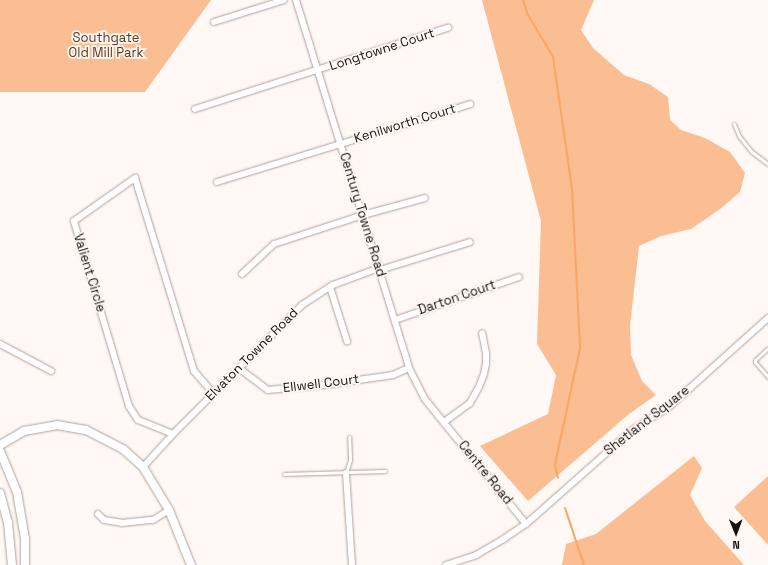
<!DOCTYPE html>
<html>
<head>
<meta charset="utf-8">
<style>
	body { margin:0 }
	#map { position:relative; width:768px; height:565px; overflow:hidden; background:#fff8f4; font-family:"Space Grotesk",sans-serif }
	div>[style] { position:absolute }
	.green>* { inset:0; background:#fbbd92 }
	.stream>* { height:2px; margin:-1px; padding:0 1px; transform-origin:1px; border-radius:1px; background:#faa465 }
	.roads { filter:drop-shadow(0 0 1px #b1a197) drop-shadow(0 0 1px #b1a197) }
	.lane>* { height:3px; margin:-1.5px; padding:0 1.5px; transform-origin:1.5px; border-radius:1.5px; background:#fff }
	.street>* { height:6px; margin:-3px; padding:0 3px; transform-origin:3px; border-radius:3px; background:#fff }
	.secondary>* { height:8px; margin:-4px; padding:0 4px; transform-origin:4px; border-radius:4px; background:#fff }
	span { translate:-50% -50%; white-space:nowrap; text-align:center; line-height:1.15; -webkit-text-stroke:3.5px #fff8f4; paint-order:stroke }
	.park-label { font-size:13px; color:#59361c }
	.street-label { font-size:13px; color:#16110d }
	.north { position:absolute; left:716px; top:513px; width:40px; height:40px; -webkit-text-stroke:3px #fff8f4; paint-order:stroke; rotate:179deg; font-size:11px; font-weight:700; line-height:16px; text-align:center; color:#16110d }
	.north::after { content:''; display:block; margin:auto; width:14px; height:18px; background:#16110d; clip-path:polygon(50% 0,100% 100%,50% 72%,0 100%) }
</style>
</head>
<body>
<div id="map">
	<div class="green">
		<div style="clip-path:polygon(0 0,211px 0,145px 92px,0 92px)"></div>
		<div style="clip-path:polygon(482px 0,594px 0,581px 30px,593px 48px,624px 75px,649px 84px,668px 97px,670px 120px,681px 130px,705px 138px,730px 152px,745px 173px,740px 192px,720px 209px,691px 229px,661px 236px,639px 246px,630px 326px,631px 355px,642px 381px,656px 395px,629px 414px,528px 501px,480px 446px,548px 414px,556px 375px,537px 344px,541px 221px)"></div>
		<div style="clip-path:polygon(694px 456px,702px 468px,690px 495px,705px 521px,744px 565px,562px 565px,566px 544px,596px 534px)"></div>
		<div style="clip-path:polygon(768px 476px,768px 545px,734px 507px)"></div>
	</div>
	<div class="stream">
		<div style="left:523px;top:0;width:16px;rotate:72deg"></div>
		<div style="left:528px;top:15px;width:49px;rotate:59.2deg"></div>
		<div style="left:553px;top:57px;width:133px;rotate:81.8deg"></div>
		<div style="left:572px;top:189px;width:159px;rotate:87.1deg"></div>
		<div style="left:580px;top:348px;width:120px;rotate:102.1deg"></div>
		<div style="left:555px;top:465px;width:13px;rotate:77deg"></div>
		<div style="left:565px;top:508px;width:60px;rotate:71.6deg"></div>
	</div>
	<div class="roads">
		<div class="lane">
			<div style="left:734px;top:124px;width:13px;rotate:67deg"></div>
			<div style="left:739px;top:136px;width:21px;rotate:51deg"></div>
			<div style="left:752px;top:152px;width:20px;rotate:37deg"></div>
			<div style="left:768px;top:348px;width:18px;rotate:137deg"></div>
			<div style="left:755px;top:360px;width:2px;rotate:90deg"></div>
			<div style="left:755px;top:362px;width:20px;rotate:49deg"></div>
			<div style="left:346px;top:473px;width:14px;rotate:-73deg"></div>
			<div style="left:350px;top:460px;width:23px;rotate:-92deg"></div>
			<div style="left:284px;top:474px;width:101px;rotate:-1.7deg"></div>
		</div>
		<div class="street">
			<div style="left:296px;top:0;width:385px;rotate:72.9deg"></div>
			<div style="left:409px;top:368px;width:34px;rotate:63deg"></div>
			<div style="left:424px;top:398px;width:162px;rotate:51deg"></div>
			<div style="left:214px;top:22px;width:73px;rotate:-17.4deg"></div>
			<div style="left:195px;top:109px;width:266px;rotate:-17.8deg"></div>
			<div style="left:217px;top:182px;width:265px;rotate:-17.1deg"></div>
			<div style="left:380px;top:270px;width:94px;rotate:-17.3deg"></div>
			<div style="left:242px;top:274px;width:44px;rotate:-43.2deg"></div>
			<div style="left:274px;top:244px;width:94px;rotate:-18deg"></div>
			<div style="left:363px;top:215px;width:64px;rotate:-15.3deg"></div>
			<div style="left:330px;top:287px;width:57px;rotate:72.5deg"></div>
			<div style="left:395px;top:320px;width:131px;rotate:-19.1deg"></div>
			<div style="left:0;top:344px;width:58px;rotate:27.9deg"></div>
			<div style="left:240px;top:369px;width:35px;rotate:37deg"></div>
			<div style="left:268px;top:390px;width:55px;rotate:-5.2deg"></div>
			<div style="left:323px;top:385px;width:71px;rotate:-8.1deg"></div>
			<div style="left:393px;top:375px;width:17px;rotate:-24deg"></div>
			<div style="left:444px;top:422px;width:32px;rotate:-36deg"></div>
			<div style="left:470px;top:403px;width:18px;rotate:-61deg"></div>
			<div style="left:479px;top:387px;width:14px;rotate:-69deg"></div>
			<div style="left:484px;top:374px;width:10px;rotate:-79deg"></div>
			<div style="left:486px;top:364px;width:11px;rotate:-90deg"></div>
			<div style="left:486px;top:353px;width:20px;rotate:-101deg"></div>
			<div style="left:173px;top:434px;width:38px;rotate:-158deg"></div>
			<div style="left:138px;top:420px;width:17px;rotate:-123deg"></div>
			<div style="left:129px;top:406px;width:193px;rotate:-106.6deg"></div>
			<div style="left:74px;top:221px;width:75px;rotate:-35.2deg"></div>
			<div style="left:135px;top:178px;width:202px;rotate:73deg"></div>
			<div style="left:194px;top:371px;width:29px;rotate:49deg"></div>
			<div style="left:143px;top:467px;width:45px;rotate:-47.7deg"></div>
			<div style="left:173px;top:434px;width:182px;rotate:-45deg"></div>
			<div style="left:302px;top:305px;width:37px;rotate:-33deg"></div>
			<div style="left:333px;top:285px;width:49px;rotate:-20.3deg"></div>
			<div style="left:346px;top:473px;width:92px;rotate:86.3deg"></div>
			<div style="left:98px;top:514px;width:8px;rotate:45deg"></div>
			<div style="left:104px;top:520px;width:18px;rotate:9deg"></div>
			<div style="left:122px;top:523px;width:31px;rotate:-6deg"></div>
			<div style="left:153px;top:520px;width:19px;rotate:-32deg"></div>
			<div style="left:446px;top:565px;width:32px;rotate:-18deg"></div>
			<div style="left:476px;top:555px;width:30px;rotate:-30deg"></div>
			<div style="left:502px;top:540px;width:29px;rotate:-34deg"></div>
			<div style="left:526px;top:524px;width:140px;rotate:-41.5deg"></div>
			<div style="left:631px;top:431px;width:46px;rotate:-32.7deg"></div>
			<div style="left:670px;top:406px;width:132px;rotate:-41.9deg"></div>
		</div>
		<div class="secondary">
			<div style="left:0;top:445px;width:28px;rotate:-30deg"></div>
			<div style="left:24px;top:431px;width:34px;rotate:-10deg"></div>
			<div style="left:57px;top:425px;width:29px;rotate:10deg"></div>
			<div style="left:86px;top:430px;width:42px;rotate:27.2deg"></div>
			<div style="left:123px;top:449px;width:27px;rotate:42deg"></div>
			<div style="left:143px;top:467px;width:50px;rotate:58.8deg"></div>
			<div style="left:169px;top:510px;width:59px;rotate:68.2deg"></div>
			<div style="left:0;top:451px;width:44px;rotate:67.5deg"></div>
			<div style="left:17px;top:492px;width:48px;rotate:80.3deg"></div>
			<div style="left:25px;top:539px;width:26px;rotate:90deg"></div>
			<div style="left:0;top:493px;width:30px;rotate:75deg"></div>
			<div style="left:8px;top:522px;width:43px;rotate:84.7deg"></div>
		</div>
	</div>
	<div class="park-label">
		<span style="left:106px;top:46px">Southgate<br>Old Mill Park</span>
	</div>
	<div class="street-label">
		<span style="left:382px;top:50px;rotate:-18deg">Longtowne Court</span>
		<span style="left:405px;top:124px;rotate:-17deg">Kenilworth Court</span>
		<span style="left:362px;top:215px;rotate:73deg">Century Towne Road</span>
		<span style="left:89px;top:273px;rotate:73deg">Valient Circle</span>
		<span style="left:457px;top:298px;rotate:-19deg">Darton Court</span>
		<span style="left:252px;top:355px;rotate:-45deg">Elvaton Towne Road</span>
		<span style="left:321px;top:384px;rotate:-7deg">Ellwell Court</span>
		<span style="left:647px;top:421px;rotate:-38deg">Shetland Square</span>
		<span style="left:485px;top:473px;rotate:51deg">Centre Road</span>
	</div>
	<div class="north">N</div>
</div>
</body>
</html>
